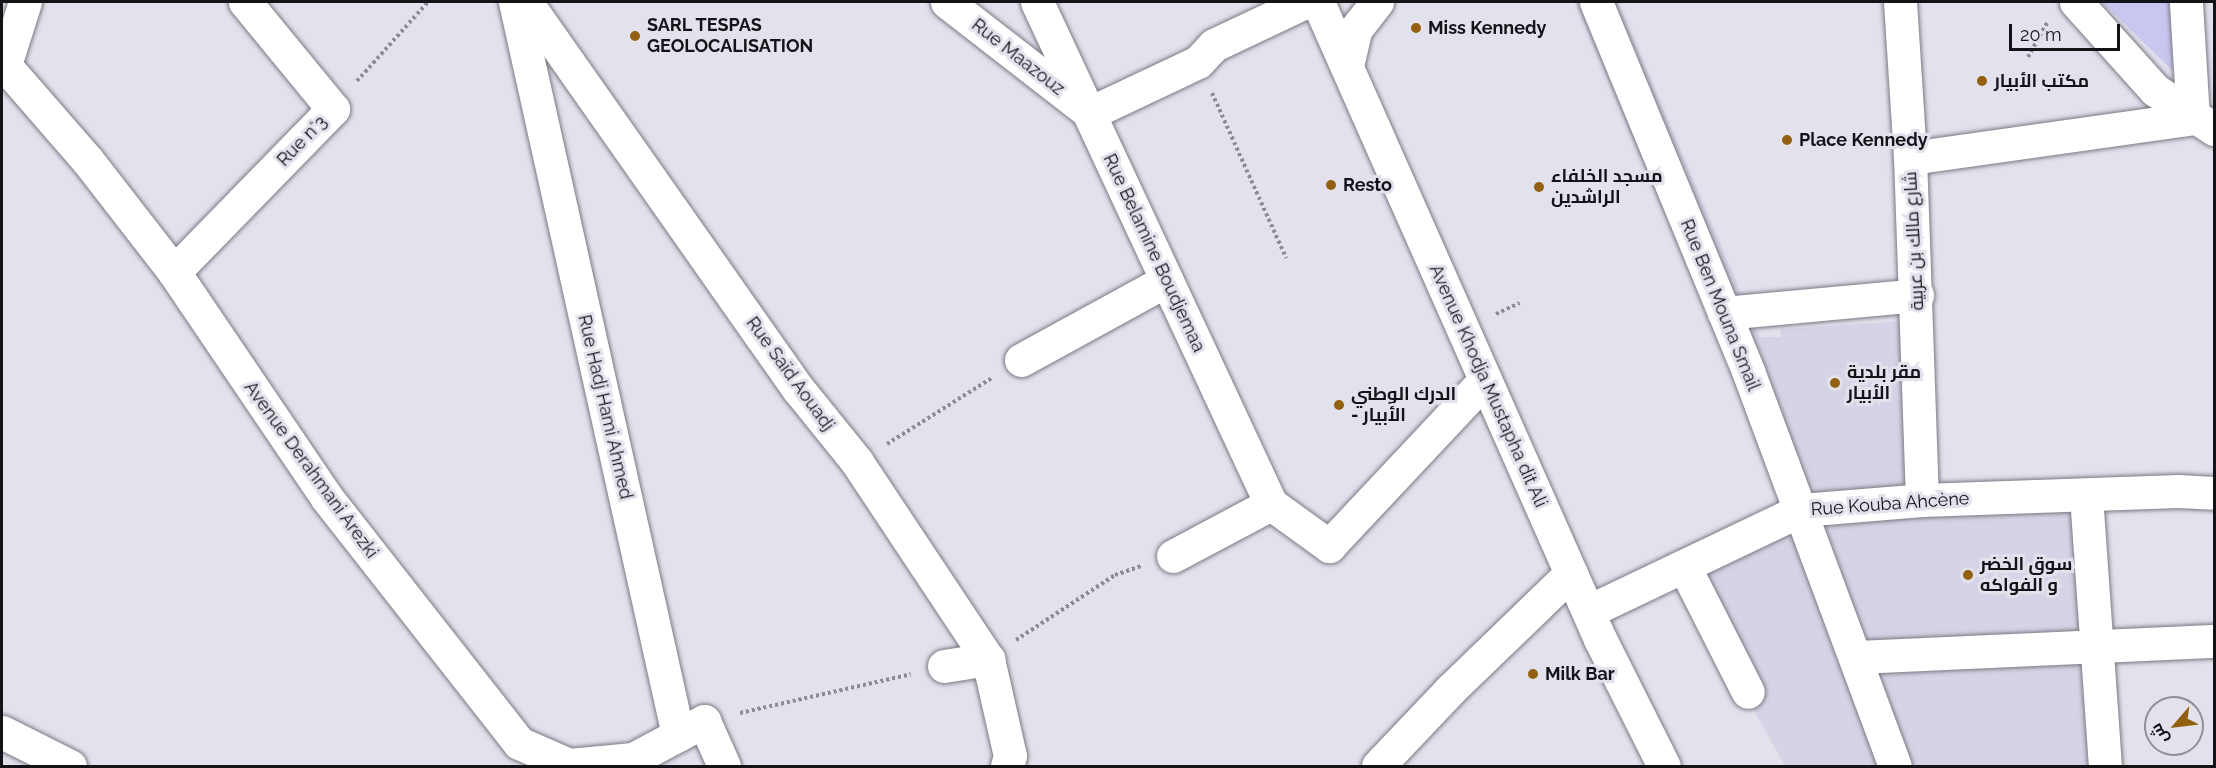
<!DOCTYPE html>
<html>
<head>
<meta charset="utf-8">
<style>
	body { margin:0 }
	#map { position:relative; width:2216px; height:768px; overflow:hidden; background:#e2e1ec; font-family:Raleway,Cairo,sans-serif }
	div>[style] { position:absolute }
	.built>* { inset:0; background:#d5d4e6 }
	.green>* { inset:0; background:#c9c7f0 }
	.path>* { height:4px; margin-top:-2px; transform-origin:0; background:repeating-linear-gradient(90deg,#8b8b93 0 3px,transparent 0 6px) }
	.roads { filter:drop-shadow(0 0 2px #7a7a84) drop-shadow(0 0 2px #7a7a84) }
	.minor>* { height:33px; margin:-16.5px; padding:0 16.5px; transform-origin:16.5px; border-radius:16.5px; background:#fff }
	.major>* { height:33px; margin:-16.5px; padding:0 16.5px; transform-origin:16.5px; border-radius:16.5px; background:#fff }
	.highway>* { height:33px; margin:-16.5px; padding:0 16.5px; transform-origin:16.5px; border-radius:16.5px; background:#fff }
	.dots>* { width:16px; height:16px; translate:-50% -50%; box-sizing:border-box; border:3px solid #e2e1ec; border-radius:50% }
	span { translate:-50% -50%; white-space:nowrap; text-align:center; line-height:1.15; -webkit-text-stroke:6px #e2e1ec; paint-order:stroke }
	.poi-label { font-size:18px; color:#141418; font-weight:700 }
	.left { translate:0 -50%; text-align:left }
	.street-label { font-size:18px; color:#141418 }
	.frame { position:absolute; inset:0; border:3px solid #141418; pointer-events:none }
	.north { position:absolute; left:2144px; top:696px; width:60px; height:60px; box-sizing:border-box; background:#e2e1ec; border:2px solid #908f97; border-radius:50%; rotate:242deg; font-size:16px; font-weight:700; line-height:24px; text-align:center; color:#141418 }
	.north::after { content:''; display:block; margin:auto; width:21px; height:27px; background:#936011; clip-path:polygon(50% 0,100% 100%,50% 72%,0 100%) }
	.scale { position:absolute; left:2009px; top:24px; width:111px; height:27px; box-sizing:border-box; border:3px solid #141418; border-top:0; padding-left:8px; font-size:18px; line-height:21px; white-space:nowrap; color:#141418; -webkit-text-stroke:4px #e2e1ec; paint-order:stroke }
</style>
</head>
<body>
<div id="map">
	<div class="built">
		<div style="clip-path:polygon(1575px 2px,1618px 2px,1760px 337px,1780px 337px,1781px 329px,1907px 321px,1934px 485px,2099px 477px,2107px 628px,2093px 766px,1785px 766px,1749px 702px,1694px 575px,1787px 504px)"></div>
	</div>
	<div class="green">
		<div style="clip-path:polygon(2102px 2px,2170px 2px,2173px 71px)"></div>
	</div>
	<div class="path">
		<div style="left:2028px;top:57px;width:41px;rotate:-60.9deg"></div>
		<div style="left:357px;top:81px;width:106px;rotate:-48.1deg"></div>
		<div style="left:1212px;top:93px;width:181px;rotate:65.8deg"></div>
		<div style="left:1496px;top:314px;width:26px;rotate:-25deg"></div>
		<div style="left:887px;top:444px;width:124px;rotate:-32.2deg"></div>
		<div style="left:1016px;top:640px;width:118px;rotate:-33.3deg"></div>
		<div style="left:1115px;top:575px;width:28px;rotate:-19deg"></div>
		<div style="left:740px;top:713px;width:175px;rotate:-12.8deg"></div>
	</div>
	<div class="roads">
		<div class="minor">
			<div style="left:515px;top:2px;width:751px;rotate:77.46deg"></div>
			<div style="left:678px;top:735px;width:30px;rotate:-28deg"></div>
			<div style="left:704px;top:721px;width:49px;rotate:66deg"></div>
			<div style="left:526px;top:2px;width:474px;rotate:54.9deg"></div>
			<div style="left:799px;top:390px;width:92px;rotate:51.1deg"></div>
			<div style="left:857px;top:462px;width:237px;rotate:56.4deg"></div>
			<div style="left:988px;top:659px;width:99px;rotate:77.2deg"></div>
			<div style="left:1010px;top:756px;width:10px;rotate:107deg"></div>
			<div style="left:947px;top:2px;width:181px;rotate:37.8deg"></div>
			<div style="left:1090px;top:113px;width:119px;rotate:-25.3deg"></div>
			<div style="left:1198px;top:62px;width:23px;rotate:-47deg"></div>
			<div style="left:1214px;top:45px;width:101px;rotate:-25.3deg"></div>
			<div style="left:1037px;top:2px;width:554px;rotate:65.01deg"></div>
			<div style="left:1271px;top:504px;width:72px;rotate:35.9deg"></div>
			<div style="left:1329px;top:546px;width:228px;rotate:-46.8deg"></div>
			<div style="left:1596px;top:2px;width:399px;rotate:67.6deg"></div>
			<div style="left:1748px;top:371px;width:421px;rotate:69.6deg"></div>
			<div style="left:1900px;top:2px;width:156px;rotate:86.3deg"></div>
			<div style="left:2px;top:62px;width:131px;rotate:49deg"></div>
			<div style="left:88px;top:161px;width:140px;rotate:52.2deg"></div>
			<div style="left:174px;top:272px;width:273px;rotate:55.9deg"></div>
			<div style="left:327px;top:498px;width:311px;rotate:51.9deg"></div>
			<div style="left:519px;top:743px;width:55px;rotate:23.7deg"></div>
			<div style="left:569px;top:765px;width:64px;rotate:-5.4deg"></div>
			<div style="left:633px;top:759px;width:51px;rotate:-28.1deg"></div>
			<div style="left:5px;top:65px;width:66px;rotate:-72.4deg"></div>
			<div style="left:174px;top:272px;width:228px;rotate:-45.7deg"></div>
			<div style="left:333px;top:109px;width:139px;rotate:-129.4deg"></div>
			<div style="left:1724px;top:313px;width:194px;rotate:-5.3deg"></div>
			<div style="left:1021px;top:360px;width:166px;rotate:-28.7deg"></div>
			<div style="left:2086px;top:495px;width:272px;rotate:86deg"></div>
			<div style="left:1922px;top:500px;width:342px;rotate:-92deg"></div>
			<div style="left:1910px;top:158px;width:286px;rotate:-8deg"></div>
			<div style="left:2193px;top:118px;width:116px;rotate:-93.5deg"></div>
			<div style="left:1173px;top:556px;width:111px;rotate:-28deg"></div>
			<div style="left:1684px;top:566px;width:141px;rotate:63.1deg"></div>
			<div style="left:1589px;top:611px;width:235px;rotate:-25.5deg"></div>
			<div style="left:1801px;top:510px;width:121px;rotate:-4.7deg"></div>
			<div style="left:1922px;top:500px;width:256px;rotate:-2deg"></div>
			<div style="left:2178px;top:491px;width:36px;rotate:3deg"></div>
			<div style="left:1857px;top:657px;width:357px;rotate:-2.6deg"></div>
			<div style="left:944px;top:666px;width:45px;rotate:-9deg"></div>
			<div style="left:1378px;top:766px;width:105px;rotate:-46.5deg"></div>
			<div style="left:1450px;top:690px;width:168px;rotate:-44deg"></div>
		</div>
		<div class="major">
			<div style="left:1318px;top:2px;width:697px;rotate:66.12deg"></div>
			<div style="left:1600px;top:639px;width:142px;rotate:63.3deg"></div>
			<div style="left:2076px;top:2px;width:118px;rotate:48.1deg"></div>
			<div style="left:2155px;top:90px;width:71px;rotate:33.5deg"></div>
			<div style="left:1347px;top:66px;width:37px;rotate:-77deg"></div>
			<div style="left:1355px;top:30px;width:36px;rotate:-52deg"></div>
		</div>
		<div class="highway">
			<div style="left:2px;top:732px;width:76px;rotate:26.6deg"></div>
		</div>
	</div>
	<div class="dots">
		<div style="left:1416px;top:28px;background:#936011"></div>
		<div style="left:635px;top:36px;background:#936011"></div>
		<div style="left:1982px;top:81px;background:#936011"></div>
		<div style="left:1787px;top:140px;background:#936011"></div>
		<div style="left:1331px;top:185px;background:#936011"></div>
		<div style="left:1539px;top:187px;background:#936011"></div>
		<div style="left:1835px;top:383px;background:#936011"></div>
		<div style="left:1339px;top:405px;background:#936011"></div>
		<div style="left:1968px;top:575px;background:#936011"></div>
		<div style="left:1533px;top:674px;background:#936011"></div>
	</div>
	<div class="poi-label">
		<span class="left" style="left:647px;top:36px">SARL TESPAS<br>GEOLOCALISATION</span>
		<span class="left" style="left:1428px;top:28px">Miss Kennedy</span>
		<span class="left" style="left:1994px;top:81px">مكتب الأبيار</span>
		<span class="left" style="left:1799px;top:140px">Place Kennedy</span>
		<span class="left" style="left:1551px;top:187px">مسجد الخلفاء<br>الراشدين</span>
		<span class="left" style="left:1343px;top:185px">Resto</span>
		<span class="left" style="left:1847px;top:383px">مقر بلدية<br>الأبيار</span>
		<span class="left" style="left:1351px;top:405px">الدرك الوطني<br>- الأبيار</span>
		<span class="left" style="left:1980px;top:575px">سوق الخضر<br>و الفواكه</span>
		<span class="left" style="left:1545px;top:674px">Milk Bar</span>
	</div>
	<div class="street-label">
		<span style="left:1018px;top:57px;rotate:38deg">Rue Maazouz</span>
		<span style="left:302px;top:141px;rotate:-46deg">Rue n°3</span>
		<span style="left:1914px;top:241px;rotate:-93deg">شارع مالك بن عربية</span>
		<span style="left:1154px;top:253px;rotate:65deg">Rue Belamine Boudjemaa</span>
		<span style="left:1720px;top:305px;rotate:68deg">Rue Ben Mouna Smail</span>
		<span style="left:790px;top:374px;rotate:54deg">Rue Saïd Aouadj</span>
		<span style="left:1488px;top:386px;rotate:66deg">Avenue Khodja Mustapha dit Ali</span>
		<span style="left:605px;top:407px;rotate:77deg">Rue Hadj Hami Ahmed</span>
		<span style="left:311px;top:470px;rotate:54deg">Avenue Derahmani Arezki</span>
		<span style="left:1890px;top:504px;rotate:-4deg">Rue Kouba Ahcène</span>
	</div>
	<div class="frame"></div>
	<div class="north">ش</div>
	<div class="scale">20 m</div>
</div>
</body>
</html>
